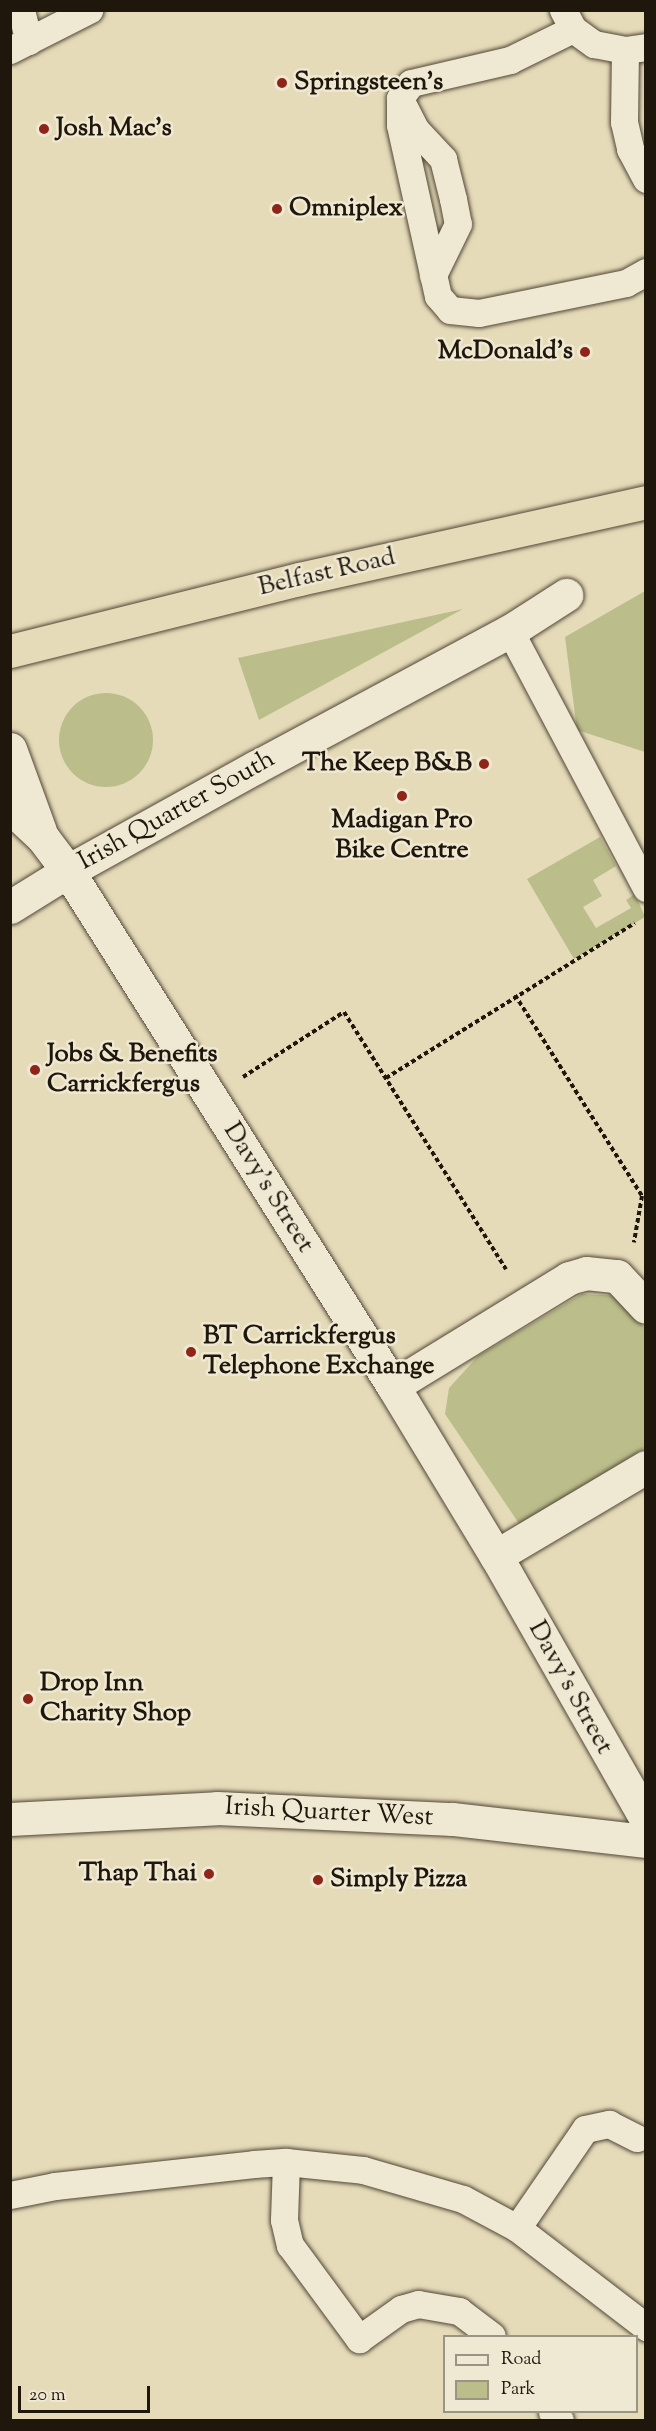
<!DOCTYPE html>
<html>
<head>
<meta charset="utf-8">
<style>
	body { margin:0 }
	#map { position:relative; width:656px; height:2431px; overflow:hidden; background:#e6dbb9; font-family:"Sorts Mill Goudy",serif }
	div>[style] { position:absolute }
	.green>* { inset:0; background:#bbbe8b }
	.round { border-radius:50% }
	.path>* { height:4px; margin-top:-2px; transform-origin:0; background:repeating-linear-gradient(90deg,#1f160c 0 4.5px,transparent 0 7.5px) }
	.roads { filter:drop-shadow(0 0 2px #514737) drop-shadow(0 0 2px #514737) }
	.lane>* { height:27px; margin:-13.5px; padding:0 13.5px; transform-origin:13.5px; border-radius:13.5px; background:#efe8d2 }
	.street>* { height:33px; margin:-16.5px; padding:0 16.5px; transform-origin:16.5px; border-radius:16.5px; background:#efe8d2 }
	.secondary>* { height:33px; margin:-16.5px; padding:0 16.5px; transform-origin:16.5px; border-radius:16.5px; background:#efe8d2 }
	.highway>* { height:33px; margin:-16.5px; padding:0 16.5px; transform-origin:16.5px; border-radius:16.5px; background:#e6dbb9 }
	.dots>* { width:16px; height:16px; translate:-50% -50%; box-sizing:border-box; border:3px solid #efe8d2; border-radius:50% }
	span { translate:-50% -50%; white-space:nowrap; text-align:center; line-height:1.15; -webkit-text-stroke:5px #efe8d2; paint-order:stroke }
	.poi-label { font-size:26px; color:#1f160c; font-weight:700 }
	.left { translate:0 -50%; text-align:left }
	.right { translate:-100% -50%; text-align:right }
	.street-label { font-size:26px; color:#1f160c }
	.frame { position:absolute; inset:0; border:12px solid #1f160c; pointer-events:none }
	.legend { position:absolute; left:443px; top:2335px; width:195px; height:78px; box-sizing:border-box; background:#efe8d2; border:2px solid #9c9483; margin:0; padding:8px 10px; list-style:none; font-size:18px; color:#1f160c }
	.legend li { display:flex; align-items:center; gap:12px; height:30px }
	.legend b { width:30px; border:2px solid #9c9483 }
	.scale { position:absolute; left:18px; top:2386px; width:132px; height:27px; box-sizing:border-box; border:3px solid #1f160c; border-top:0; padding-left:8px; font-size:18px; line-height:21px; white-space:nowrap; color:#1f160c; -webkit-text-stroke:4px #efe8d2; paint-order:stroke }
</style>
</head>
<body>
<div id="map">
	<div class="green">
		<div style="clip-path:polygon(645px 591px,645px 752px,577px 730px,565px 637px)"></div>
		<div style="clip-path:polygon(463px 609px,259px 720px,238px 658px)"></div>
		<div class="round" style="left:59px;top:693px;width:94px;height:94px"></div>
		<div style="clip-path:polygon(600px 837px,616px 866px,593px 880px,602px 896px,583px 907px,596px 928px,631px 908px,626px 900px,635px 894px,645px 917px,574px 959px,527px 879px)"></div>
		<div style="clip-path:polygon(582px 1294px,621px 1296px,645px 1329px,645px 1448px,520px 1525px,445px 1414px,449px 1388px,478px 1356px)"></div>
	</div>
	<div class="path">
		<div style="left:515px;top:995px;width:238px;rotate:57.7deg"></div>
		<div style="left:642px;top:1196px;width:47px;rotate:99.9deg"></div>
		<div style="left:243px;top:1077px;width:120px;rotate:-32.8deg"></div>
		<div style="left:344px;top:1012px;width:304px;rotate:57.8deg"></div>
		<div style="left:386px;top:1078px;width:293px;rotate:-31.9deg"></div>
	</div>
	<div class="roads">
		<div class="lane">
			<div style="left:21px;top:10px;width:32px;rotate:76deg"></div>
			<div style="left:563px;top:10px;width:21px;rotate:62deg"></div>
			<div style="left:573px;top:29px;width:26px;rotate:36deg"></div>
			<div style="left:594px;top:44px;width:32px;rotate:11deg"></div>
			<div style="left:625px;top:50px;width:21px;rotate:-8deg"></div>
			<div style="left:573px;top:29px;width:70px;rotate:153.8deg"></div>
			<div style="left:510px;top:60px;width:102px;rotate:166.9deg"></div>
			<div style="left:411px;top:83px;width:19px;rotate:126deg"></div>
			<div style="left:400px;top:98px;width:27px;rotate:90deg"></div>
			<div style="left:400px;top:125px;width:175px;rotate:77.5deg"></div>
			<div style="left:438px;top:296px;width:18px;rotate:49deg"></div>
			<div style="left:450px;top:310px;width:29px;rotate:6deg"></div>
			<div style="left:479px;top:313px;width:150px;rotate:-11.5deg"></div>
			<div style="left:626px;top:283px;width:23px;rotate:-29deg"></div>
			<div style="left:10px;top:50px;width:89px;rotate:-26.9deg"></div>
			<div style="left:625px;top:50px;width:72px;rotate:90.8deg"></div>
			<div style="left:624px;top:122px;width:28px;rotate:77deg"></div>
			<div style="left:630px;top:149px;width:34px;rotate:62deg"></div>
			<div style="left:403px;top:105px;width:28px;rotate:63deg"></div>
			<div style="left:416px;top:130px;width:40px;rotate:47deg"></div>
			<div style="left:443px;top:159px;width:41px;rotate:76deg"></div>
			<div style="left:453px;top:199px;width:25px;rotate:79deg"></div>
			<div style="left:458px;top:224px;width:57px;rotate:116.1deg"></div>
			<div style="left:510px;top:631px;width:291px;rotate:62.1deg"></div>
			<div style="left:286px;top:2162px;width:58px;rotate:92deg"></div>
			<div style="left:284px;top:2220px;width:26px;rotate:77deg"></div>
			<div style="left:290px;top:2245px;width:117px;rotate:53.7deg"></div>
			<div style="left:359px;top:2339px;width:52px;rotate:-35.5deg"></div>
			<div style="left:401px;top:2309px;width:18px;rotate:-16deg"></div>
			<div style="left:418px;top:2304px;width:42px;rotate:9.7deg"></div>
			<div style="left:459px;top:2311px;width:41px;rotate:37.1deg"></div>
			<div style="left:10px;top:2195px;width:46px;rotate:-11.3deg"></div>
			<div style="left:55px;top:2186px;width:200px;rotate:-6.3deg"></div>
			<div style="left:254px;top:2164px;width:32px;rotate:-4deg"></div>
			<div style="left:286px;top:2162px;width:77px;rotate:5.9deg"></div>
			<div style="left:363px;top:2170px;width:104px;rotate:16.2deg"></div>
			<div style="left:463px;top:2199px;width:61px;rotate:28.2deg"></div>
			<div style="left:517px;top:2228px;width:163px;rotate:37.5deg"></div>
			<div style="left:517px;top:2228px;width:120px;rotate:-55.5deg"></div>
			<div style="left:585px;top:2129px;width:25px;rotate:-12deg"></div>
			<div style="left:609px;top:2124px;width:31px;rotate:27deg"></div>
			<div style="left:552px;top:2412px;width:11px;rotate:45deg"></div>
		</div>
		<div class="street">
			<div style="left:10px;top:907px;width:68px;rotate:-31.8deg"></div>
			<div style="left:68px;top:871px;width:215px;rotate:-29deg"></div>
			<div style="left:256px;top:767px;width:288px;rotate:-28.2deg"></div>
			<div style="left:510px;top:631px;width:67px;rotate:-32.7deg"></div>
			<div style="left:393px;top:1386px;width:206px;rotate:-31.5deg"></div>
			<div style="left:569px;top:1278px;width:18px;rotate:-16deg"></div>
			<div style="left:586px;top:1273px;width:31px;rotate:6deg"></div>
			<div style="left:617px;top:1276px;width:42px;rotate:46.9deg"></div>
			<div style="left:496px;top:1556px;width:174px;rotate:-30.7deg"></div>
			<div style="left:10px;top:1819px;width:207px;rotate:-3deg"></div>
			<div style="left:217px;top:1808px;width:236px;rotate:2.7deg"></div>
			<div style="left:453px;top:1819px;width:194px;rotate:6.5deg"></div>
		</div>
		<div class="secondary">
			<div style="left:10px;top:749px;width:87px;rotate:69.9deg"></div>
			<div style="left:10px;top:807px;width:45px;rotate:43.2deg"></div>
			<div style="left:43px;top:838px;width:41px;rotate:52.9deg"></div>
			<div style="left:68px;top:871px;width:609px;rotate:57.75deg"></div>
			<div style="left:393px;top:1386px;width:199px;rotate:58.8deg"></div>
			<div style="left:496px;top:1556px;width:303px;rotate:60.3deg"></div>
		</div>
		<div class="highway">
			<div style="left:10px;top:651px;width:298px;rotate:-14deg"></div>
			<div style="left:299px;top:579px;width:355px;rotate:-12.5deg"></div>
		</div>
	</div>
	<div class="dots">
		<div style="left:282px;top:83px;background:#8f2418"></div>
		<div style="left:44px;top:129px;background:#8f2418"></div>
		<div style="left:277px;top:209px;background:#8f2418"></div>
		<div style="left:585px;top:352px;background:#8f2418"></div>
		<div style="left:484px;top:764px;background:#8f2418"></div>
		<div style="left:402px;top:796px;background:#8f2418"></div>
		<div style="left:35px;top:1070px;background:#8f2418"></div>
		<div style="left:191px;top:1352px;background:#8f2418"></div>
		<div style="left:28px;top:1699px;background:#8f2418"></div>
		<div style="left:209px;top:1874px;background:#8f2418"></div>
		<div style="left:318px;top:1880px;background:#8f2418"></div>
	</div>
	<div class="poi-label">
		<span class="left" style="left:294px;top:83px">Springsteen's</span>
		<span class="left" style="left:56px;top:129px">Josh Mac's</span>
		<span class="left" style="left:289px;top:209px">Omniplex</span>
		<span class="right" style="left:573px;top:352px">McDonald's</span>
		<span class="right" style="left:472px;top:764px">The Keep B&amp;B</span>
		<span style="left:402px;top:836px">Madigan Pro<br>Bike Centre</span>
		<span class="left" style="left:47px;top:1070px">Jobs &amp; Benefits<br>Carrickfergus</span>
		<span class="left" style="left:203px;top:1352px">BT Carrickfergus<br>Telephone Exchange</span>
		<span class="left" style="left:40px;top:1699px">Drop Inn<br>Charity Shop</span>
		<span class="right" style="left:197px;top:1874px">Thap Thai</span>
		<span class="left" style="left:330px;top:1880px">Simply Pizza</span>
	</div>
	<div class="street-label">
		<span style="left:327px;top:573px;rotate:-13deg">Belfast Road</span>
		<span style="left:177px;top:811px;rotate:-29deg">Irish Quarter South</span>
		<span style="left:268px;top:1188px;rotate:58deg">Davy's Street</span>
		<span style="left:570px;top:1688px;rotate:61deg">Davy's Street</span>
		<span style="left:329px;top:1813px;rotate:3deg">Irish Quarter West</span>
	</div>
	<div class="frame"></div>
	<ul class="legend">
	<li><b style="height:8px;background:#efe8d2"></b>Road</li>
	<li><b style="height:16px;background:#bbbe8b"></b>Park</li>
	</ul>
	<div class="scale">20 m</div>
</div>
</body>
</html>
